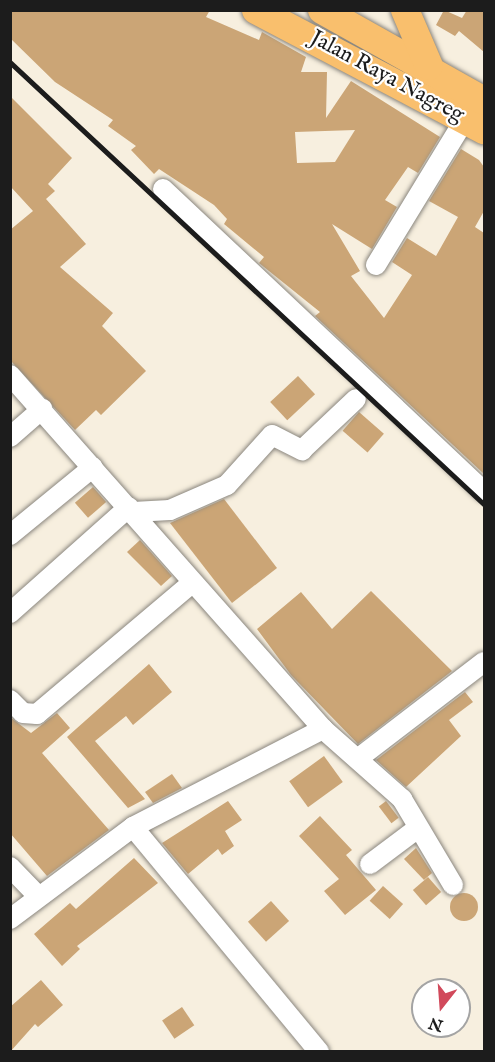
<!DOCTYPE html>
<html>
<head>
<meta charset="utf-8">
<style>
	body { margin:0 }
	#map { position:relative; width:495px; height:1062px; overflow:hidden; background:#f7efdf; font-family:"IM FELL English",serif }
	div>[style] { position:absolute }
	.building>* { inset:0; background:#cba576; transform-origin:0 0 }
	.round { border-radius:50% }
	.roads { filter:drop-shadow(0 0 2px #8a867e) drop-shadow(0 0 2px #8a867e) }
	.minor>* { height:20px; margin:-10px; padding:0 10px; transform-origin:10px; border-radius:10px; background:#fff }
	.highway>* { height:28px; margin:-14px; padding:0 14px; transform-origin:14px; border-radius:14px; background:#f9bf6d }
	.rail>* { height:4.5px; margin:-2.25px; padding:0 2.25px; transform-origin:2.25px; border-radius:2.25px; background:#1c1c1c }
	span { translate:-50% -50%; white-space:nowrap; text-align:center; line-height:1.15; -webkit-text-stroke:4.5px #fff; paint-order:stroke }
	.street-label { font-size:22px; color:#1c1c1c }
	.frame { position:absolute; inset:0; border:12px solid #1c1c1c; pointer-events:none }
	.north { position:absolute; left:411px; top:978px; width:60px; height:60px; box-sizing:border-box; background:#fff; border:2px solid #a4a4a4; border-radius:50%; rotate:197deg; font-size:16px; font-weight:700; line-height:24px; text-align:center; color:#1c1c1c }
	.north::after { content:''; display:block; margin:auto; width:21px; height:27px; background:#d1495b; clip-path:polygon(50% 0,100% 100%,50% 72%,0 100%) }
</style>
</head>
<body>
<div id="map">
	<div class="building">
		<div style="clip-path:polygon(evenodd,10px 10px,210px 10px,206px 17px,259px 40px,262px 32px,306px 57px,301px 72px,327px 72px,326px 118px,351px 81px,440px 137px,418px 173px,408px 167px,385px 200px,397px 207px,372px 249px,332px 224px,360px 271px,351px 276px,384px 318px,412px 275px,392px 262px,407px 238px,436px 256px,458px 217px,429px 201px,461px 149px,479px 160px,484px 167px,484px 211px,475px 227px,484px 233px,484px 474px,315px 316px,320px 312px,259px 263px,264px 257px,224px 224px,227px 219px,214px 205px,159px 169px,154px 174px,131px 150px,136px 146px,108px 126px,113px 120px,55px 82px,10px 38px,10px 10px,355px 130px,335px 162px,297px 163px,295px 132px,355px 130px)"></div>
		<div style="clip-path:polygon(444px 10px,462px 18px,467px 10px,484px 10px,484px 52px,459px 31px,455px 36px,436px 25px)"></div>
		<div style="clip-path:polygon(10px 96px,72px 158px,48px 184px,55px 191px,46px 199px,86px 244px,60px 267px,113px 313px,102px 326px,146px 371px,101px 415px,96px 410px,75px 430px,10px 360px,10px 230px,33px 211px,10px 186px)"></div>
		<div style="left:298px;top:376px;width:25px;height:38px;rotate:47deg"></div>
		<div style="left:359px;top:412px;width:33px;height:25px;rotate:41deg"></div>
		<div style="left:93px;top:487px;width:20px;height:24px;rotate:49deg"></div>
		<div style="clip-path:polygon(224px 499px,277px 568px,232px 603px,170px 523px)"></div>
		<div style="clip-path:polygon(140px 540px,172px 576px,161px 586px,127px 552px)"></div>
		<div style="clip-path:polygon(371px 591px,452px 671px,358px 744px,291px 675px,257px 629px,301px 592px,332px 629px)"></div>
		<div style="clip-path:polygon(149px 664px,172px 692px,133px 725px,126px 716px,95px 741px,145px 799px,128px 808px,67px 737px)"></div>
		<div style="clip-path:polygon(465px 692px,473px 702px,449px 720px,461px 736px,406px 787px,376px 760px)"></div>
		<div style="clip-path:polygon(57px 713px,70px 728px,42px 753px,109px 830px,47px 876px,10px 833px,10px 717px,31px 733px)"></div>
		<div style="left:324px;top:756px;width:32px;height:43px;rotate:54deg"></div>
		<div style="clip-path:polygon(172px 774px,182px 788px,153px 803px,145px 792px)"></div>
		<div style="clip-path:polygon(228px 801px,242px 820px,225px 831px,234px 846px,222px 855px,218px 849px,188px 874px,162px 843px)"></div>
		<div style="left:386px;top:801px;width:21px;height:9px;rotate:53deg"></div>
		<div style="clip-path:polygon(320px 816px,352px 850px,346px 855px,376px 890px,345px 915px,324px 891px,339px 879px,299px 836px)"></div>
		<div style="clip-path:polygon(416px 848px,432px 873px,424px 880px,404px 859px)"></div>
		<div style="clip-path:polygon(134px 858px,158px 883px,77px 946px,80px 949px,62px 966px,34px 934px,70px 903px,76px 909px)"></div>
		<div style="left:428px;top:877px;width:20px;height:20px;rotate:49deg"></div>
		<div style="left:383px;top:886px;width:27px;height:20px;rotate:42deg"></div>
		<div class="round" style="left:450px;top:893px;width:28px;height:28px"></div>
		<div style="left:271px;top:901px;width:27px;height:31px;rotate:48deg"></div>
		<div style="clip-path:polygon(41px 980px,63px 1005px,38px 1027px,35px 1024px,10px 1052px,10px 1007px)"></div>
		<div style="left:182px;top:1007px;width:22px;height:24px;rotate:56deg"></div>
	</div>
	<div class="roads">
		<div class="minor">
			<div style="left:163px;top:189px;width:441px;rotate:43.3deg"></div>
			<div style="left:376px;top:265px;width:171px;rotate:-58.6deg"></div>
			<div style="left:10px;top:375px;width:473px;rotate:48.5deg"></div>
			<div style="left:10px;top:437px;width:43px;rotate:-41.2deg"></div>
			<div style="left:133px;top:512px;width:37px;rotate:-3deg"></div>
			<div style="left:170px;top:510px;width:62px;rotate:-23.7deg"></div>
			<div style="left:227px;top:485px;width:67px;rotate:-48deg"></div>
			<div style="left:272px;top:435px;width:34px;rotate:27deg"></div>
			<div style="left:302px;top:450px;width:74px;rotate:-43.4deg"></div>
			<div style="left:10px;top:535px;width:107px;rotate:-39.3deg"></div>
			<div style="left:10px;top:613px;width:159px;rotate:-41.7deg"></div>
			<div style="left:10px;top:700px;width:18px;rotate:45deg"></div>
			<div style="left:23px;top:713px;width:14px;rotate:4deg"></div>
			<div style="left:37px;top:714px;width:203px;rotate:-40.2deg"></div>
			<div style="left:360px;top:757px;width:156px;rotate:-37.5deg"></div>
			<div style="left:133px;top:827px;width:292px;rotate:50.4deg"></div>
			<div style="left:370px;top:864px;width:60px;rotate:-36.9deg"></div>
			<div style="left:10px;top:867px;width:40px;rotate:46deg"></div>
			<div style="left:10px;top:919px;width:154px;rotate:-36.8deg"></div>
			<div style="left:133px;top:827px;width:214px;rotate:-27.3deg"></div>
			<div style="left:323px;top:729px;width:106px;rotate:41.5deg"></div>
			<div style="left:402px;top:799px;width:100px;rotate:59.3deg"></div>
		</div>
		<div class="highway">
			<div style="left:256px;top:10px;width:258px;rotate:27.8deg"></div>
			<div style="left:322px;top:10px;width:186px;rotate:29.3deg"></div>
			<div style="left:405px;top:10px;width:61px;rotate:66.8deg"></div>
		</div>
	</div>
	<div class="rail">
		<div style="left:10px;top:62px;width:648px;rotate:43deg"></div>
	</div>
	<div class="street-label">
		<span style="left:387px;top:77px;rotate:28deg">Jalan Raya Nagreg</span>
	</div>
	<div class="frame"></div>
	<div class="north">N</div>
</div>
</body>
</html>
